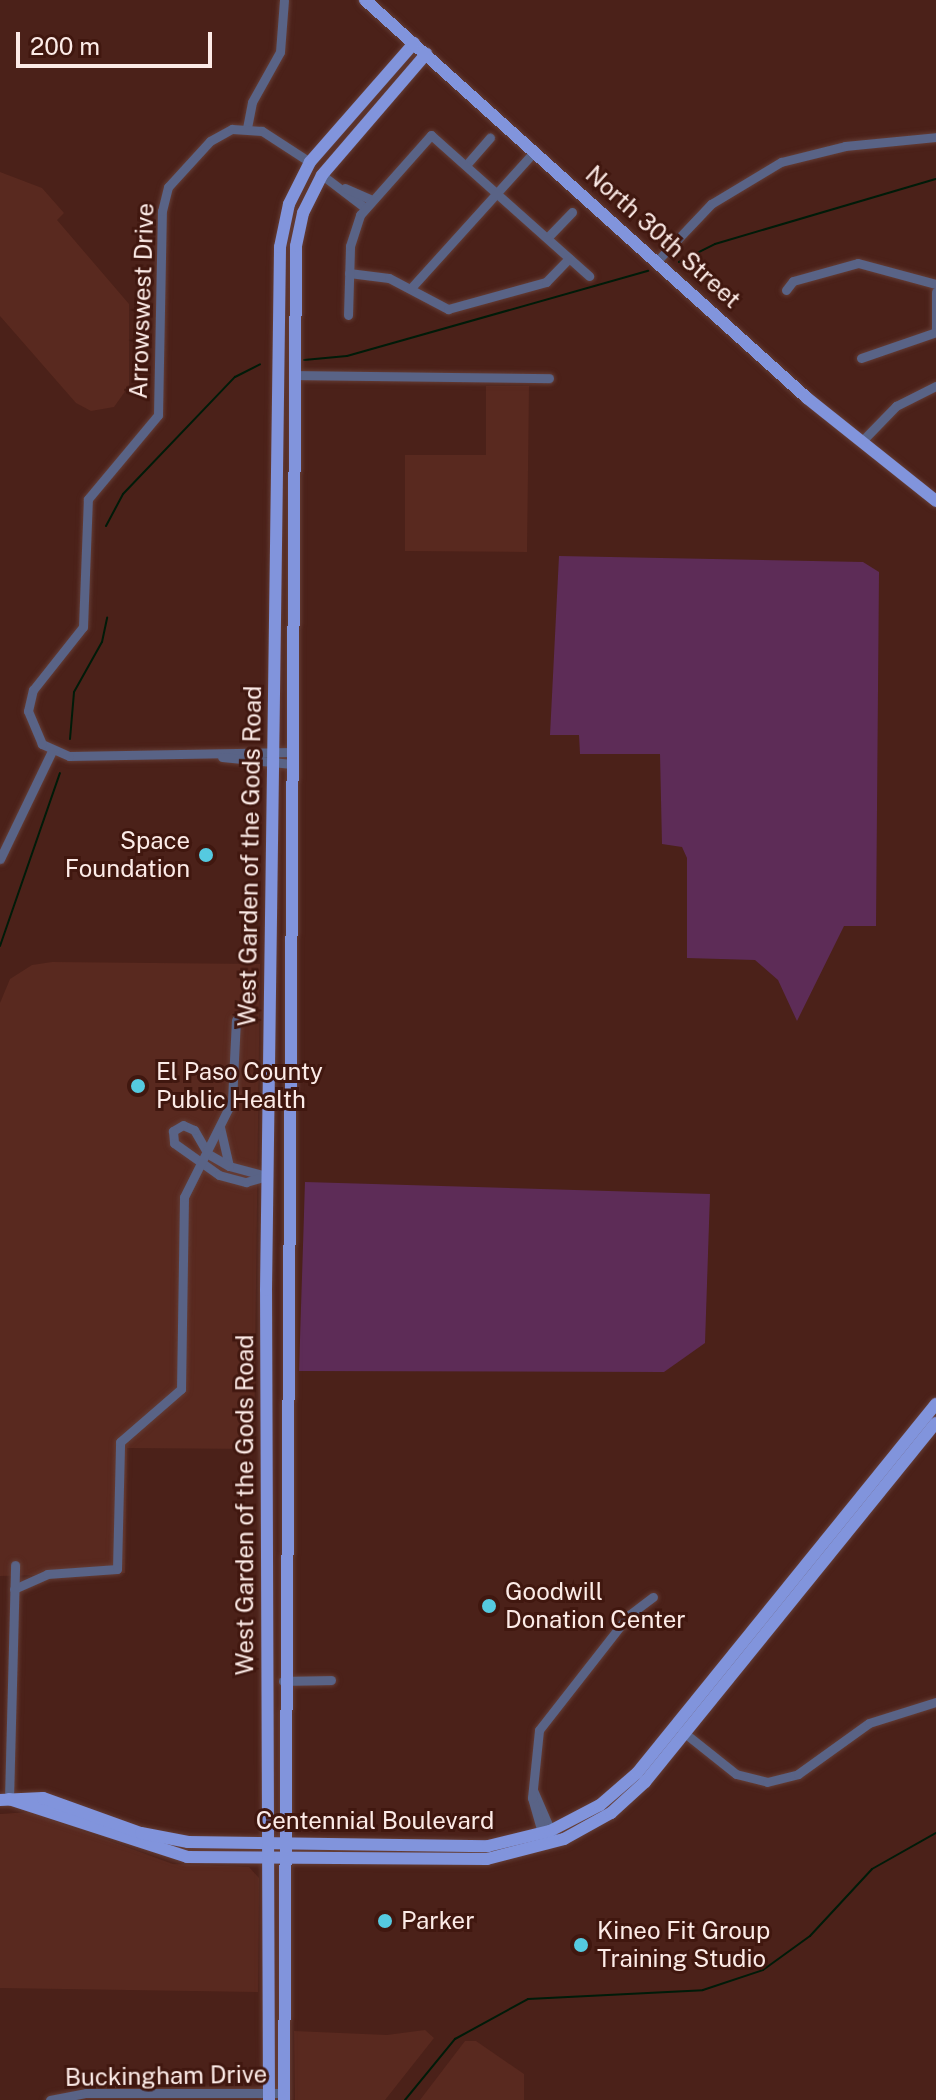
<!DOCTYPE html>
<html>
<head>
<meta charset="utf-8">
<style>
	body { margin:0 }
	#map { position:relative; width:936px; height:2100px; overflow:hidden; background:#4b2119; font-family:"Public Sans",sans-serif }
	div>[style] { position:absolute }
	.built>* { inset:0; background:#59291f }
	.green>* { inset:0; background:#5d2c57 }
	.stream>* { height:2px; margin:-1px; padding:0 1px; transform-origin:1px; border-radius:1px; background:#001b09 }
	.roads { filter:drop-shadow(0 0 2px #643d36) drop-shadow(0 0 2px #643d36) }
	.minor>* { height:9px; margin:-4.5px; padding:0 4.5px; transform-origin:4.5px; border-radius:4.5px; background:#596386 }
	.major>* { height:12px; margin:-6px; padding:0 6px; transform-origin:6px; border-radius:6px; background:#8194dc }
	.dots>* { width:22px; height:22px; translate:-50% -50%; box-sizing:border-box; border:4px solid #40170f; border-radius:50% }
	span { translate:-50% -50%; white-space:nowrap; text-align:center; line-height:1.15; -webkit-text-stroke:6px #40170f; paint-order:stroke }
	.street-label { font-size:24px; color:#fcebe7 }
	.poi-label { font-size:24px; color:#fcebe7 }
	.right { translate:-100% -50%; text-align:right }
	.left { translate:0 -50%; text-align:left }
	.scale { position:absolute; left:16px; top:32px; width:196px; height:36px; box-sizing:border-box; border:4px solid #fcebe7; border-top:0; padding-left:10px; font-size:24px; line-height:28px; white-space:nowrap; color:#fcebe7; -webkit-text-stroke:6px #40170f; paint-order:stroke }
</style>
</head>
<body>
<div id="map">
	<div class="built">
		<div style="clip-path:polygon(0 172px,42px 188px,64px 213px,57px 220px,129px 304px,129px 386px,114px 407px,91px 411px,76px 403px,0 316px)"></div>
		<div style="clip-path:polygon(486px 386px,529px 386px,527px 552px,405px 551px,405px 455px,486px 455px)"></div>
		<div style="clip-path:polygon(52px 962px,260px 964px,254px 1449px,127px 1448px,125px 1573px,0 1576px,0 1003px,10px 979px,32px 965px)"></div>
		<div style="clip-path:polygon(30px 1812px,173px 1864px,249px 1867px,259px 1878px,258px 1992px,0 1988px,0 1814px)"></div>
		<div style="clip-path:polygon(425px 2030px,434px 2038px,385px 2100px,295px 2100px,294px 2031px,387px 2035px)"></div>
		<div style="clip-path:polygon(465px 2041px,476px 2041px,524px 2074px,524px 2100px,420px 2100px)"></div>
	</div>
	<div class="green">
		<div style="clip-path:polygon(559px 556px,863px 562px,879px 572px,876px 926px,844px 926px,797px 1021px,778px 980px,755px 960px,687px 958px,687px 858px,682px 847px,662px 844px,660px 754px,580px 754px,579px 735px,550px 735px)"></div>
		<div style="clip-path:polygon(305px 1182px,710px 1194px,705px 1343px,664px 1372px,299px 1371px)"></div>
	</div>
	<div class="stream">
		<div style="left:679px;top:262px;width:40px;rotate:-26.6deg"></div>
		<div style="left:715px;top:244px;width:230px;rotate:-16.4deg"></div>
		<div style="left:304px;top:360px;width:43px;rotate:-5.3deg"></div>
		<div style="left:347px;top:356px;width:313px;rotate:-15.8deg"></div>
		<div style="left:106px;top:526px;width:36px;rotate:-62deg"></div>
		<div style="left:123px;top:494px;width:162px;rotate:-46.3deg"></div>
		<div style="left:235px;top:377px;width:28px;rotate:-27deg"></div>
		<div style="left:70px;top:739px;width:47px;rotate:-85.1deg"></div>
		<div style="left:74px;top:692px;width:57px;rotate:-60.8deg"></div>
		<div style="left:102px;top:642px;width:25px;rotate:-78deg"></div>
		<div style="left:0;top:946px;width:183px;rotate:-70.9deg"></div>
		<div style="left:405px;top:2100px;width:79px;rotate:-50.7deg"></div>
		<div style="left:455px;top:2039px;width:83px;rotate:-28.7deg"></div>
		<div style="left:528px;top:1999px;width:175px;rotate:-2.9deg"></div>
		<div style="left:703px;top:1990px;width:63px;rotate:-18.4deg"></div>
		<div style="left:763px;top:1970px;width:58px;rotate:-35.9deg"></div>
		<div style="left:810px;top:1936px;width:91px;rotate:-47.2deg"></div>
		<div style="left:872px;top:1869px;width:73px;rotate:-29.4deg"></div>
	</div>
	<div class="roads">
		<div class="minor">
			<div style="left:247px;top:128px;width:26px;rotate:-79deg"></div>
			<div style="left:252px;top:102px;width:57px;rotate:-60.8deg"></div>
			<div style="left:280px;top:52px;width:52px;rotate:-85.6deg"></div>
			<div style="left:467px;top:164px;width:35px;rotate:-49deg"></div>
			<div style="left:322px;top:175px;width:53px;rotate:37.3deg"></div>
			<div style="left:345px;top:188px;width:27px;rotate:24deg"></div>
			<div style="left:547px;top:238px;width:36px;rotate:-46deg"></div>
			<div style="left:657px;top:261px;width:79px;rotate:-46.5deg"></div>
			<div style="left:711px;top:204px;width:82px;rotate:-31deg"></div>
			<div style="left:781px;top:162px;width:66px;rotate:-14deg"></div>
			<div style="left:845px;top:146px;width:91px;rotate:-5.6deg"></div>
			<div style="left:349px;top:273px;width:40px;rotate:7.1deg"></div>
			<div style="left:389px;top:278px;width:67px;rotate:27.7deg"></div>
			<div style="left:448px;top:309px;width:102px;rotate:-15.4deg"></div>
			<div style="left:546px;top:282px;width:33px;rotate:-46deg"></div>
			<div style="left:411px;top:288px;width:185px;rotate:-47.9deg"></div>
			<div style="left:786px;top:290px;width:11px;rotate:-52deg"></div>
			<div style="left:793px;top:281px;width:67px;rotate:-15.5deg"></div>
			<div style="left:858px;top:263px;width:81px;rotate:15.1deg"></div>
			<div style="left:936px;top:292px;width:39px;rotate:90deg"></div>
			<div style="left:348px;top:315px;width:69px;rotate:-88.3deg"></div>
			<div style="left:350px;top:246px;width:33px;rotate:-72deg"></div>
			<div style="left:360px;top:215px;width:107px;rotate:-48.4deg"></div>
			<div style="left:431px;top:135px;width:212px;rotate:41.7deg"></div>
			<div style="left:861px;top:358px;width:79px;rotate:-19.1deg"></div>
			<div style="left:294px;top:375px;width:255px;rotate:0.7deg"></div>
			<div style="left:862px;top:441px;width:49px;rotate:-45.8deg"></div>
			<div style="left:896px;top:406px;width:45px;rotate:-26.6deg"></div>
			<div style="left:292px;top:752px;width:223px;rotate:179deg"></div>
			<div style="left:69px;top:756px;width:30px;rotate:-156deg"></div>
			<div style="left:42px;top:744px;width:36px;rotate:-113deg"></div>
			<div style="left:28px;top:711px;width:22px;rotate:-77deg"></div>
			<div style="left:33px;top:690px;width:80px;rotate:-51.6deg"></div>
			<div style="left:83px;top:627px;width:128px;rotate:-87.8deg"></div>
			<div style="left:88px;top:499px;width:109px;rotate:-50.2deg"></div>
			<div style="left:158px;top:415px;width:204px;rotate:-88.9deg"></div>
			<div style="left:162px;top:211px;width:25px;rotate:-76deg"></div>
			<div style="left:168px;top:187px;width:62px;rotate:-47.6deg"></div>
			<div style="left:210px;top:141px;width:25px;rotate:-29deg"></div>
			<div style="left:232px;top:129px;width:30px;rotate:4deg"></div>
			<div style="left:262px;top:131px;width:57px;rotate:32.9deg"></div>
			<div style="left:222px;top:757px;width:70px;rotate:5.7deg"></div>
			<div style="left:0;top:859px;width:120px;rotate:-64.3deg"></div>
			<div style="left:220px;top:1127px;width:40px;rotate:77deg"></div>
			<div style="left:229px;top:1166px;width:39px;rotate:15deg"></div>
			<div style="left:229px;top:1166px;width:24px;rotate:-150deg"></div>
			<div style="left:208px;top:1154px;width:28px;rotate:-120deg"></div>
			<div style="left:194px;top:1130px;width:12px;rotate:-156deg"></div>
			<div style="left:183px;top:1125px;width:12px;rotate:149deg"></div>
			<div style="left:173px;top:1131px;width:12px;rotate:85deg"></div>
			<div style="left:174px;top:1143px;width:55px;rotate:35.4deg"></div>
			<div style="left:219px;top:1175px;width:28px;rotate:15deg"></div>
			<div style="left:246px;top:1182px;width:22px;rotate:-16deg"></div>
			<div style="left:14px;top:1589px;width:36px;rotate:-24deg"></div>
			<div style="left:47px;top:1574px;width:70px;rotate:-4.1deg"></div>
			<div style="left:117px;top:1569px;width:127px;rotate:-88.6deg"></div>
			<div style="left:120px;top:1442px;width:81px;rotate:-41deg"></div>
			<div style="left:181px;top:1389px;width:192px;rotate:-89.1deg"></div>
			<div style="left:184px;top:1197px;width:107px;rotate:-63.4deg"></div>
			<div style="left:232px;top:1101px;width:81px;rotate:-87.2deg"></div>
			<div style="left:283px;top:1681px;width:48px;rotate:-1.2deg"></div>
			<div style="left:682px;top:1731px;width:69px;rotate:38.5deg"></div>
			<div style="left:736px;top:1774px;width:32px;rotate:14deg"></div>
			<div style="left:767px;top:1782px;width:32px;rotate:-14deg"></div>
			<div style="left:798px;top:1774px;width:87px;rotate:-35.7deg"></div>
			<div style="left:869px;top:1723px;width:70px;rotate:-17.4deg"></div>
			<div style="left:533px;top:1790px;width:48px;rotate:66.6deg"></div>
			<div style="left:9px;top:1799px;width:234px;rotate:-88.5deg"></div>
			<div style="left:543px;top:1836px;width:40px;rotate:-106deg"></div>
			<div style="left:532px;top:1798px;width:68px;rotate:-84.1deg"></div>
			<div style="left:539px;top:1730px;width:146px;rotate:-52deg"></div>
			<div style="left:629px;top:1615px;width:30px;rotate:-37deg"></div>
			<div style="left:50px;top:2100px;width:37px;rotate:-11deg"></div>
			<div style="left:86px;top:2093px;width:198px"></div>
		</div>
		<div class="major">
			<div style="left:365px;top:0;width:595px;rotate:42deg"></div>
			<div style="left:807px;top:398px;width:165px;rotate:38.6deg"></div>
			<div style="left:9px;top:1799px;width:187px;rotate:18deg"></div>
			<div style="left:187px;top:1857px;width:300px;rotate:0.4deg"></div>
			<div style="left:487px;top:1859px;width:80px;rotate:-14.6deg"></div>
			<div style="left:564px;top:1839px;width:54px;rotate:-29deg"></div>
			<div style="left:611px;top:1813px;width:46px;rotate:-42.4deg"></div>
			<div style="left:645px;top:1782px;width:462px;rotate:-51deg"></div>
			<div style="left:0;top:1800px;width:43px;rotate:-2.7deg"></div>
			<div style="left:43px;top:1798px;width:104px;rotate:19.7deg"></div>
			<div style="left:141px;top:1833px;width:48px;rotate:10.8deg"></div>
			<div style="left:188px;top:1842px;width:300px;rotate:0.8deg"></div>
			<div style="left:488px;top:1846px;width:64px;rotate:-13.6deg"></div>
			<div style="left:550px;top:1831px;width:56px;rotate:-27.5deg"></div>
			<div style="left:600px;top:1805px;width:49px;rotate:-40.9deg"></div>
			<div style="left:637px;top:1773px;width:475px;rotate:-51deg"></div>
			<div style="left:269px;top:2100px;width:810px;rotate:-90.21deg"></div>
			<div style="left:266px;top:1290px;width:1043px;rotate:-89.23deg"></div>
			<div style="left:280px;top:247px;width:44px;rotate:-78.2deg"></div>
			<div style="left:289px;top:204px;width:47px;rotate:-63.4deg"></div>
			<div style="left:310px;top:162px;width:158px;rotate:-48.8deg"></div>
			<div style="left:284px;top:2100px;width:1854px;rotate:-89.63deg"></div>
			<div style="left:296px;top:246px;width:34px;rotate:-78deg"></div>
			<div style="left:303px;top:213px;width:42px;rotate:-63.4deg"></div>
			<div style="left:322px;top:175px;width:160px;rotate:-49.3deg"></div>
		</div>
	</div>
	<div class="dots">
		<div style="left:206px;top:855px;background:#55cae0"></div>
		<div style="left:138px;top:1086px;background:#55cae0"></div>
		<div style="left:489px;top:1606px;background:#55cae0"></div>
		<div style="left:385px;top:1921px;background:#55cae0"></div>
		<div style="left:581px;top:1945px;background:#55cae0"></div>
	</div>
	<div class="street-label">
		<span style="left:663px;top:237px;rotate:42deg">North 30th Street</span>
		<span style="left:142px;top:301px;rotate:-88deg">Arrowswest Drive</span>
		<span style="left:250px;top:856px;rotate:-89deg">West Garden of the Gods Road</span>
		<span style="left:245px;top:1505px;rotate:-90deg">West Garden of the Gods Road</span>
		<span style="left:375px;top:1821px">Centennial Boulevard</span>
		<span style="left:166px;top:2076px;rotate:-1deg">Buckingham Drive</span>
	</div>
	<div class="poi-label">
		<span class="right" style="left:190px;top:855px">Space<br>Foundation</span>
		<span class="left" style="left:156px;top:1086px">El Paso County<br>Public Health</span>
		<span class="left" style="left:505px;top:1606px">Goodwill<br>Donation Center</span>
		<span class="left" style="left:401px;top:1921px">Parker</span>
		<span class="left" style="left:597px;top:1945px">Kineo Fit Group<br>Training Studio</span>
	</div>
	<div class="scale">200 m</div>
</div>
</body>
</html>
